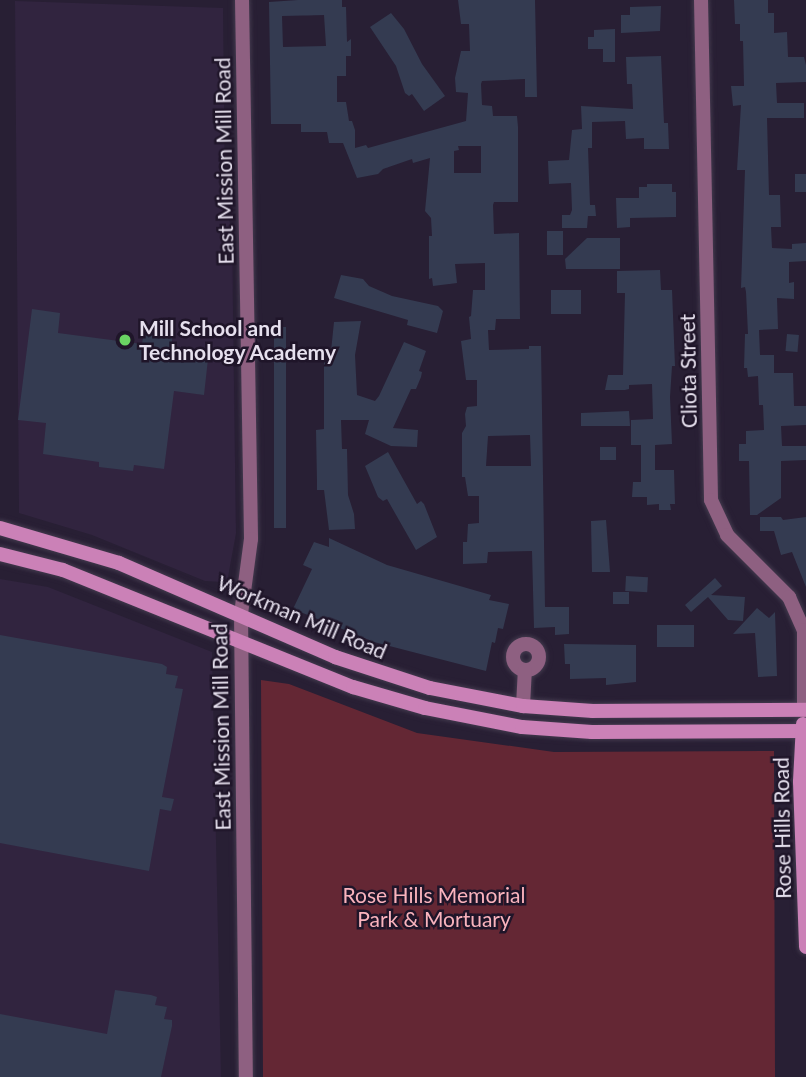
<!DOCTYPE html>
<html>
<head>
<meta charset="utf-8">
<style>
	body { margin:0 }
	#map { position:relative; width:806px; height:1077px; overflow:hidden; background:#281f34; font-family:Lato,sans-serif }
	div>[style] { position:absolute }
	.built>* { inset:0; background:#31243f }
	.green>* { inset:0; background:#642734 }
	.building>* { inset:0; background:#343b51; transform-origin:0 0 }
	.roads { filter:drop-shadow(0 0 2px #433a4e) drop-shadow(0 0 2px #433a4e) }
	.street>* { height:14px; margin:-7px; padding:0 7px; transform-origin:7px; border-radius:7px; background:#8e6081 }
	.street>.ring { margin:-7px; padding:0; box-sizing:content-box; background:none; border:14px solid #8e6081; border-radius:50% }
	.secondary>* { height:14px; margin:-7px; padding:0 7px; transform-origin:7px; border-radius:7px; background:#cb81b7 }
	.dots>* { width:19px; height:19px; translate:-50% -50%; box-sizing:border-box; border:4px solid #1f1529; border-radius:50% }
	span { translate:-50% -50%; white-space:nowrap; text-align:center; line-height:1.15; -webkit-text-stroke:5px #1f1529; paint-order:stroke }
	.street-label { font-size:21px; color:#e6e0ee }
	.poi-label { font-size:21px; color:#e6e0ee; font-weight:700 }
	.left { translate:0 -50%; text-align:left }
	.park-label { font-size:21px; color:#fab3bd }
</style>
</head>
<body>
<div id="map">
	<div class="built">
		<div style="clip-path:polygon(15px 1px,223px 8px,225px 203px,232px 232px,236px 533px,228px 577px,223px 582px,205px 581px,92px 535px,19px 513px)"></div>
		<div style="clip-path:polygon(0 579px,48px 587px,212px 652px,221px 1077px,0 1077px)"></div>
	</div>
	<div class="green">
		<div style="clip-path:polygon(261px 680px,289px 684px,417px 733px,554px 752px,774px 751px,775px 1077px,263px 1077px)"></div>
	</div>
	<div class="building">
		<div style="clip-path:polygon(evenodd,298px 0,342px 0,342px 7px,346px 7px,347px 42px,351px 39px,351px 56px,346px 56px,346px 76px,337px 76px,337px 102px,346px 102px,349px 121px,352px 121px,355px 130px,355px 148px,366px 145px,368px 148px,466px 121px,468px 93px,456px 92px,455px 78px,461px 51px,470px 51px,469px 24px,461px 24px,458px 0,535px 0,537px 97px,525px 97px,525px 79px,482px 81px,481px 84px,482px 105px,492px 106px,493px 116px,517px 116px,518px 127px,518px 202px,494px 202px,493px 205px,494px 234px,519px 233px,520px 319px,496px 319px,495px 330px,488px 330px,489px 350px,529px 349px,529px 346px,541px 346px,545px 607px,569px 607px,569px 634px,555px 635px,555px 627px,534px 628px,532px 551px,488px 552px,487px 563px,463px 564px,463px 542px,467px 542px,468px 524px,479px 523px,479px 496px,468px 496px,465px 477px,462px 477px,462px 433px,466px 426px,465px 414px,467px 407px,477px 406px,477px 380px,466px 380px,461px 341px,471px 339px,469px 317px,471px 316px,473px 290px,485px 290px,485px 263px,455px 264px,457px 283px,433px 286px,432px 278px,429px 279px,429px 236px,432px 236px,431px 218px,425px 211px,430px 158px,413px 163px,412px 159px,383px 169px,378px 174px,357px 178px,343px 143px,329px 143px,327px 132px,301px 132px,301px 124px,271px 124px,269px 2px,298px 0,324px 15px,326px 46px,283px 47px,282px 16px,324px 15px,298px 0,458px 146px,481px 146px,481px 173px,454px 173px,454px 151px,459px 150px,458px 146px,298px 0,530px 435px,531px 466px,486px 466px,488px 436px,530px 435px)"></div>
		<div style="clip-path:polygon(734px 0,768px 0,768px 13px,774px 13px,774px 33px,787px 32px,788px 57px,804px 57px,806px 65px,806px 82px,776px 83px,777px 103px,804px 103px,804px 118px,767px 118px,769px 195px,780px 195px,781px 227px,771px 227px,772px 248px,792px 249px,792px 244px,806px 243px,806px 261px,789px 262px,789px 283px,794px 282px,794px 299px,777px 298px,778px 329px,759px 330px,760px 355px,774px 355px,774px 373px,793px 373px,794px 406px,806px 406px,806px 425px,781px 426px,782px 446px,806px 446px,806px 460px,781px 461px,781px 498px,757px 515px,750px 515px,749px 461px,739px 461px,739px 444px,746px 444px,746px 431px,764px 430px,763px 405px,759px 405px,758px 376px,748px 377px,747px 368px,744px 368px,745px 334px,748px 334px,746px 292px,745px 287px,741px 288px,745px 170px,737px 170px,741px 105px,733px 106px,731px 86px,744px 86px,743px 41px,740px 41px,740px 24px,735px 24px)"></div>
		<div style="clip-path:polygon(661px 6px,660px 31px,621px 33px,621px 15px,630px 15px,630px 7px)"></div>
		<div style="clip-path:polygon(391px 13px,404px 29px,422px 64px,445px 96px,424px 111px,412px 94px,409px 96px,405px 93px,396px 66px,370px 27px)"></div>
		<div style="clip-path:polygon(615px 29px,615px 62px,603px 62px,603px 49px,588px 49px,588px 37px,594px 37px,594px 30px)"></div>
		<div style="clip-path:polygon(661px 56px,664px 123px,668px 123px,669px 149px,644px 149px,644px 138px,626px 139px,625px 121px,592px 122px,592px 148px,588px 148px,590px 205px,595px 205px,596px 216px,588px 216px,587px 228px,562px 228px,562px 215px,570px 215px,572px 210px,571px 183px,549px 184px,548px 161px,569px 160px,572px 130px,582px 129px,581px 106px,633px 109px,632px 84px,627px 84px,626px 57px)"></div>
		<div style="left:795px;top:174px;width:11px;height:18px"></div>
		<div style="clip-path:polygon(647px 184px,672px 184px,672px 192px,676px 192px,676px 217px,630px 218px,630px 227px,617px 228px,616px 198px,639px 198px,639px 187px,647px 187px)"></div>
		<div style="left:547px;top:231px;width:16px;height:24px"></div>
		<div style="clip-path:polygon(587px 238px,620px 238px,620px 269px,566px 269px,565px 259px)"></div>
		<div style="clip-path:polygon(660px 270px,661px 290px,672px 290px,675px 366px,672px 366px,670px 397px,672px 444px,655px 445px,655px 470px,674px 470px,675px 504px,670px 504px,671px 510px,659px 510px,659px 504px,647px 505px,647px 497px,632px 497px,633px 482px,641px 482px,641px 445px,631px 445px,631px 420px,653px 419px,652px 384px,629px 385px,629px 389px,625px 390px,605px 390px,608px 375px,623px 375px,625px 293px,617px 293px,617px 271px)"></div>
		<div style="clip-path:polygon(341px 275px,363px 279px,369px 286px,392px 296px,438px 306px,443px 311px,437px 333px,407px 325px,408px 320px,334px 298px)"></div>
		<div style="left:551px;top:290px;width:30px;height:24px"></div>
		<div style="clip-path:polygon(32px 309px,60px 313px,58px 333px,142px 344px,144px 330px,173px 333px,171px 348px,179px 349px,178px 356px,208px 359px,204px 395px,174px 391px,164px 469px,134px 465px,133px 471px,99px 467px,99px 462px,43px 454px,46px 423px,18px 420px)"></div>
		<div style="clip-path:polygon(361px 321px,355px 355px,357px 395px,375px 401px,379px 396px,404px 342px,426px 351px,419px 371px,422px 372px,421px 377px,416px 389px,411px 389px,393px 428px,418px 430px,417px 447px,391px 446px,365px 434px,369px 420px,341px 420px,342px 449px,347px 449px,348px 495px,354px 514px,355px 529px,329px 530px,324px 490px,317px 490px,317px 482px,316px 430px,324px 429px,324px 361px,330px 361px,334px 322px)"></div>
		<div style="left:274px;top:327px;width:12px;height:201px"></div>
		<div style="left:787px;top:334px;width:12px;height:17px;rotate:5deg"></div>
		<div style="clip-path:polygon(629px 411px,630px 426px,581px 426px,581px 413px)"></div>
		<div style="left:600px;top:447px;width:16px;height:13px"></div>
		<div style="clip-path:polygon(388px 452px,417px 504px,421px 501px,424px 504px,437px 537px,416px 550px,387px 499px,383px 501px,378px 497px,365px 466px)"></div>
		<div style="clip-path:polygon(760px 517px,781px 517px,783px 520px,806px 517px,806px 587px,792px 552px,781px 555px,774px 531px,760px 531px)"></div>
		<div style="clip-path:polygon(606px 520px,610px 572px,592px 572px,591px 521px)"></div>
		<div style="clip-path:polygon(329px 538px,387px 565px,491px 595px,489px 600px,509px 604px,503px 629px,498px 628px,495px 643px,492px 642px,486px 671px,374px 642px,293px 609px,312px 569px,303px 565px,314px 542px,329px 547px)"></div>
		<div style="left:626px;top:576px;width:22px;height:15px;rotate:3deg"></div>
		<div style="clip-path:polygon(715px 578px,722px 586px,711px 595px,745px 597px,743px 621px,728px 620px,708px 597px,691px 612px,685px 605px)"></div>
		<div style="left:629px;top:592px;width:12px;height:16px;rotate:90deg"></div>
		<div style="clip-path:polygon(757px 608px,769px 618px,775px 612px,777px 676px,758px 677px,755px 633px,733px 634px)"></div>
		<div style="left:694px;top:625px;width:22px;height:37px;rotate:90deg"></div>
		<div style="clip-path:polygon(0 635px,162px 664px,167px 667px,166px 674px,178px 676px,175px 688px,183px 689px,162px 797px,174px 799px,171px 811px,160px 809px,149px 871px,0 843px)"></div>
		<div style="clip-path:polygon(564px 644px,636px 645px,636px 682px,606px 685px,606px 678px,570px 679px,570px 664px,565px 664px)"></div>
		<div style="clip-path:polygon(115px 990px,151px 995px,157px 997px,155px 1005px,167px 1007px,164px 1019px,172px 1020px,172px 1026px,161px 1077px,0 1077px,0 1014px,107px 1034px)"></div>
	</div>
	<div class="roads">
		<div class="street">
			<div style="left:242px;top:0;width:539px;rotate:89.04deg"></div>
			<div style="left:251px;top:539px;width:76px;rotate:97.6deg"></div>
			<div style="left:241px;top:614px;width:463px;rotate:89.4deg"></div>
			<div style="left:701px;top:0;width:500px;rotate:88.85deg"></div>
			<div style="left:711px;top:500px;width:38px;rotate:65deg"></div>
			<div style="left:727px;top:535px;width:88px;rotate:45deg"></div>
			<div style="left:789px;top:597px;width:36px;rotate:66deg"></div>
			<div style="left:804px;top:630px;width:80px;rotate:90deg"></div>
			<div class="ring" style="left:513px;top:644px;width:12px;height:12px"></div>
			<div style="left:523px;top:706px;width:36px;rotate:-87deg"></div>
		</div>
		<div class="secondary">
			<div style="left:0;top:528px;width:124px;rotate:16.4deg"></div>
			<div style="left:119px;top:563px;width:236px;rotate:23.5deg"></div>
			<div style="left:335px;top:657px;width:100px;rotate:18.1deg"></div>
			<div style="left:430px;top:688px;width:95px;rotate:11deg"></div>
			<div style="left:523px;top:706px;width:70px;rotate:4.1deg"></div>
			<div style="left:593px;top:711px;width:213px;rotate:-0.3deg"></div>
			<div style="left:0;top:554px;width:65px;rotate:14.3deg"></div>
			<div style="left:63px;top:570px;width:313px;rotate:22deg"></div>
			<div style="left:353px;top:687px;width:75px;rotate:16.3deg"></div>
			<div style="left:425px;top:708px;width:99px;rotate:11.1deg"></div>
			<div style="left:522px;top:727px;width:70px;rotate:4.1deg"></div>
			<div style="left:592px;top:732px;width:214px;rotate:-0.3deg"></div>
			<div style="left:803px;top:724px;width:58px;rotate:93deg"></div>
			<div style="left:800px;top:782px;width:165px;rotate:87.9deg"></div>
		</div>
	</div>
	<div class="dots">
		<div style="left:125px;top:340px;background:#6ad363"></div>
	</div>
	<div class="street-label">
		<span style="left:224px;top:161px;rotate:-91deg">East Mission Mill Road</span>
		<span style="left:688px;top:371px;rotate:-91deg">Cliota Street</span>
		<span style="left:302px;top:617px;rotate:23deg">Workman Mill Road</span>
		<span style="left:221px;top:727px;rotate:-91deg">East Mission Mill Road</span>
		<span style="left:782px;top:828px;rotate:-91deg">Rose Hills Road</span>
	</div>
	<div class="poi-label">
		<span class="left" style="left:139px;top:340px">Mill School and<br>Technology Academy</span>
	</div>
	<div class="park-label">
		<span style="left:434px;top:907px">Rose Hills Memorial<br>Park &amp; Mortuary</span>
	</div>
</div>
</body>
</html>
